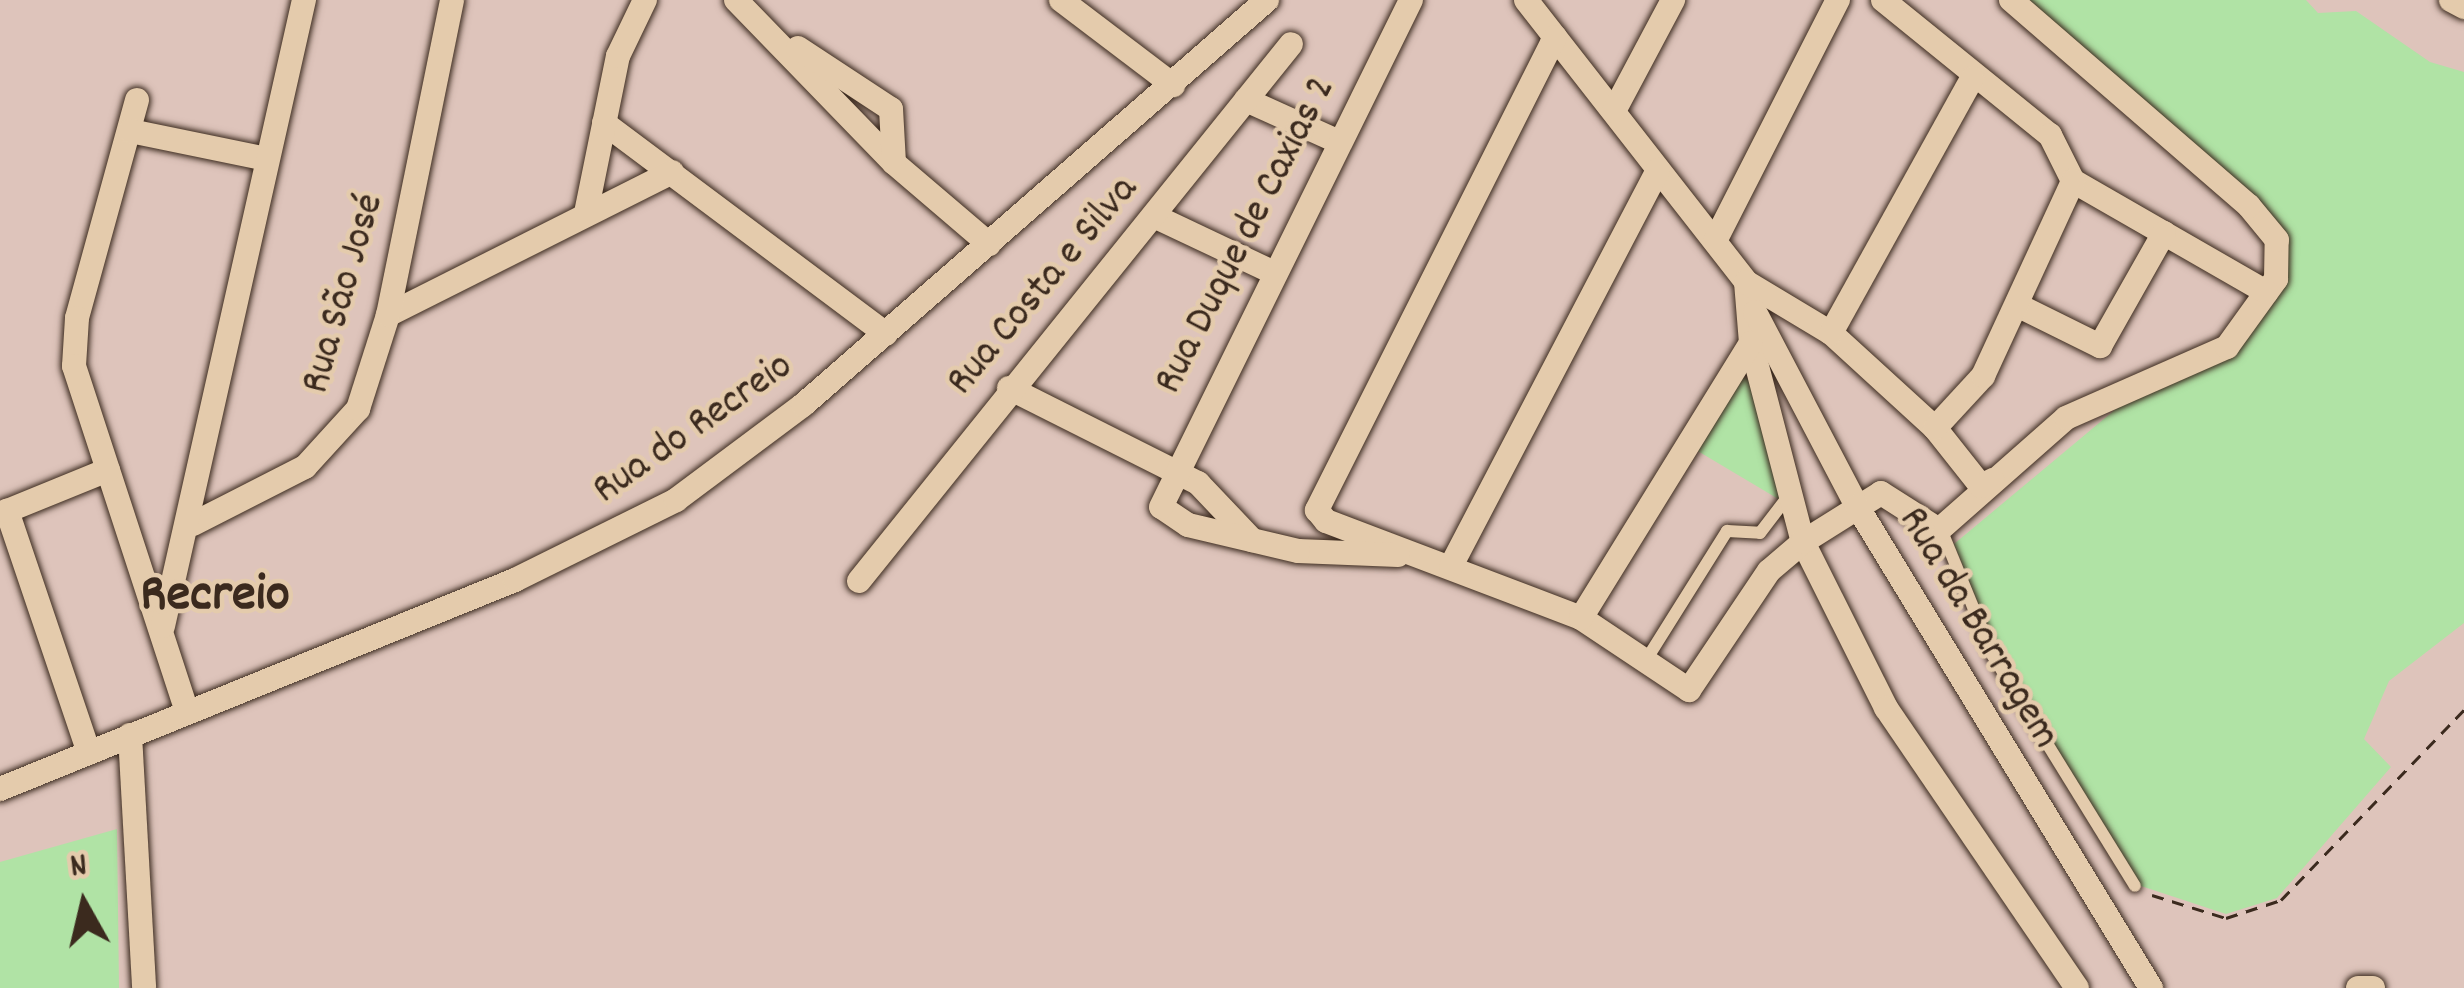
<!DOCTYPE html>
<meta charset="utf-8">
<style>
body{margin:0}
#map{position:relative;width:2464px;height:988px;overflow:hidden;background:#dec4bb;font-family:Dekko,sans-serif}
div>[style]{position:absolute}
.green>*{inset:0;background:#b0e3a5}
.path>*{height:3px;margin-top:-1.5px;transform-origin:0;background:repeating-linear-gradient(90deg,#3b2a1e 0 12px,transparent 0 21px)}
.roads{filter:drop-shadow(0 0 3px #3b2a1e) drop-shadow(0 0 3px #3b2a1e)}
.lane>*{height:12px;margin:-6px;padding:0 6px;transform-origin:6px;border-radius:6px;background:#e4cbac}
.street>*{height:24px;margin:-12px;padding:0 12px;transform-origin:12px;border-radius:12px;background:#e4cbac}
span{translate:-50% -50%;white-space:nowrap;text-align:center;line-height:1.15;-webkit-text-stroke:9px #e4cbac;paint-order:stroke}
.street-label{font-size:42px;color:#3b2a1e}
.district-label{font-size:54px;color:#3b2a1e;font-weight:700}
.north{position:absolute;left:24px;top:844px;width:120px;height:120px;-webkit-text-stroke:9px #e4cbac;paint-order:stroke;rotate:352deg;font-size:33px;font-weight:700;line-height:48px;text-align:center;color:#3b2a1e}
.north::after{content:'';display:block;margin:auto;width:42px;height:54px;background:#3b2a1e;clip-path:polygon(50% 0,100% 100%,50% 72%,0 100%)}
</style>
<div id="map">
<div class="green">
<i style="clip-path:polygon(2019px 0,2306px 0,2318px 13px,2356px 11px,2430px 62px,2464px 72px,2464px 623px,2389px 681px,2364px 739px,2391px 767px,2277px 898px,2226px 914px,2138px 885px,1999px 655px,1954px 544px,2117px 408px,2231px 355px,2283px 239px)"></i>
<i style="clip-path:polygon(1739px 375px,1750px 380px,1785px 503px,1696px 450px)"></i>
<i style="clip-path:polygon(117px 829px,119px 988px,0 988px,0 862px)"></i>
</div>
<div class="path">
<i style="left:2152px;top:895px;width:77px;rotate:17.3deg"></i>
<i style="left:2226px;top:918px;width:58px;rotate:-18.1deg"></i>
<i style="left:2281px;top:900px;width:264px;rotate:-46.1deg"></i>
</div>
<div class="roads">
<div class="lane">
<i style="left:1941px;top:529px;width:137px;rotate:67.7deg"></i>
<i style="left:1993px;top:656px;width:270px;rotate:58.3deg"></i>
<i style="left:1648px;top:657px;width:149px;rotate:-57.9deg"></i>
<i style="left:1727px;top:531px;width:33px;rotate:3deg"></i>
<i style="left:1760px;top:533px;width:43px;rotate:-52.6deg"></i>
</div>
<div class="street">
<i style="left:736px;top:0;width:227px;rotate:45.9deg"></i>
<i style="left:894px;top:163px;width:125px;rotate:40.5deg"></i>
<i style="left:1061px;top:0;width:141px;rotate:37.2deg"></i>
<i style="left:1526px;top:0;width:358px;rotate:52deg"></i>
<i style="left:1746px;top:282px;width:61px;rotate:85.3deg"></i>
<i style="left:1751px;top:343px;width:206px;rotate:75.4deg"></i>
<i style="left:1803px;top:542px;width:186px;rotate:63.4deg"></i>
<i style="left:1886px;top:708px;width:339px;rotate:55.7deg"></i>
<i style="left:1883px;top:0;width:215px;rotate:39deg"></i>
<i style="left:2050px;top:135px;width:51px;rotate:63.4deg"></i>
<i style="left:2451px;top:0;width:15px;rotate:28deg"></i>
<i style="left:1555px;top:37px;width:530px;rotate:116.71deg"></i>
<i style="left:1317px;top:510px;width:14px;rotate:51deg"></i>
<i style="left:1326px;top:521px;width:273px;rotate:20.8deg"></i>
<i style="left:1581px;top:618px;width:130px;rotate:33.7deg"></i>
<i style="left:1689px;top:690px;width:143px;rotate:-56.1deg"></i>
<i style="left:1769px;top:571px;width:45px;rotate:-40.5deg"></i>
<i style="left:1803px;top:542px;width:92px;rotate:-32.1deg"></i>
<i style="left:1881px;top:493px;width:69px;rotate:32.5deg"></i>
<i style="left:1939px;top:530px;width:169px;rotate:-41.4deg"></i>
<i style="left:2066px;top:418px;width:176px;rotate:-23.8deg"></i>
<i style="left:2227px;top:347px;width:84px;rotate:-54.2deg"></i>
<i style="left:2276px;top:279px;width:39px;rotate:-89deg"></i>
<i style="left:2277px;top:240px;width:44px;rotate:-129.5deg"></i>
<i style="left:2249px;top:206px;width:315px;rotate:-139.1deg"></i>
<i style="left:798px;top:48px;width:111px;rotate:33.3deg"></i>
<i style="left:891px;top:109px;width:54px;rotate:86.8deg"></i>
<i style="left:137px;top:100px;width:226px;rotate:105.4deg"></i>
<i style="left:77px;top:318px;width:48px;rotate:93.6deg"></i>
<i style="left:74px;top:366px;width:363px;rotate:71.9deg"></i>
<i style="left:1246px;top:100px;width:102px;rotate:24.3deg"></i>
<i style="left:1614px;top:111px;width:126px;rotate:-62deg"></i>
<i style="left:604px;top:123px;width:352px;rotate:36.8deg"></i>
<i style="left:130px;top:131px;width:140px;rotate:11.6deg"></i>
<i style="left:2073px;top:181px;width:223px;rotate:29.9deg"></i>
<i style="left:586px;top:213px;width:160px;rotate:-78.5deg"></i>
<i style="left:618px;top:56px;width:62px;rotate:-64.3deg"></i>
<i style="left:1156px;top:217px;width:126px;rotate:25.3deg"></i>
<i style="left:1715px;top:241px;width:271px;rotate:-63deg"></i>
<i style="left:1746px;top:282px;width:99px;rotate:31deg"></i>
<i style="left:1831px;top:333px;width:141px;rotate:42.4deg"></i>
<i style="left:1935px;top:428px;width:74px;rotate:51.6deg"></i>
<i style="left:1981px;top:486px;width:13px;rotate:-27deg"></i>
<i style="left:2017px;top:305px;width:93px;rotate:26.3deg"></i>
<i style="left:2100px;top:346px;width:130px;rotate:-60.5deg"></i>
<i style="left:1755px;top:312px;width:219px;rotate:62.3deg"></i>
<i style="left:1857px;top:506px;width:565px;rotate:58.62deg"></i>
<i style="left:388px;top:315px;width:318px;rotate:-26.7deg"></i>
<i style="left:1831px;top:333px;width:291px;rotate:-61deg"></i>
<i style="left:1009px;top:388px;width:212px;rotate:26.7deg"></i>
<i style="left:1198px;top:483px;width:79px;rotate:46.5deg"></i>
<i style="left:1935px;top:428px;width:71px;rotate:-47.3deg"></i>
<i style="left:1983px;top:376px;width:215px;rotate:-65.2deg"></i>
<i style="left:193px;top:524px;width:126px;rotate:-27deg"></i>
<i style="left:305px;top:467px;width:79px;rotate:-47.6deg"></i>
<i style="left:358px;top:409px;width:99px;rotate:-72.3deg"></i>
<i style="left:388px;top:315px;width:321px;rotate:-78.5deg"></i>
<i style="left:1398px;top:555px;width:100px;rotate:-177.7deg"></i>
<i style="left:1298px;top:551px;width:113px;rotate:-166.7deg"></i>
<i style="left:1188px;top:525px;width:32px;rotate:-146deg"></i>
<i style="left:1161px;top:507px;width:565px;rotate:-63.75deg"></i>
<i style="left:1451px;top:566px;width:447px;rotate:-62.4deg"></i>
<i style="left:859px;top:581px;width:689px;rotate:-51.18deg"></i>
<i style="left:1581px;top:618px;width:323px;rotate:-58.3deg"></i>
<i style="left:163px;top:626px;width:642px;rotate:-77.31deg"></i>
<i style="left:130px;top:735px;width:253px;rotate:86.8deg"></i>
<i style="left:89px;top:753px;width:256px;rotate:-108.7deg"></i>
<i style="left:7px;top:511px;width:109px;rotate:-22.1deg"></i>
<i style="left:0;top:789px;width:556px;rotate:-22.09deg"></i>
<i style="left:515px;top:580px;width:180px;rotate:-26.4deg"></i>
<i style="left:676px;top:500px;width:159px;rotate:-36.8deg"></i>
<i style="left:803px;top:405px;width:616px;rotate:-41.12deg"></i>
<i style="left:2358px;top:988px;width:15px"></i>
</div>
</div>
<div class="street-label">
<span style="left:1247px;top:236px;rotate:-63deg">Rua Duque de Caxias 2</span>
<span style="left:1044px;top:287px;rotate:-50deg">Rua Costa e Silva</span>
<span style="left:345px;top:294px;rotate:-74deg">Rua São José</span>
<span style="left:694px;top:430px;rotate:-35deg">Rua do Recreio</span>
<span style="left:1977px;top:629px;rotate:59deg">Rua da Barragem</span>
</div>
<div class="district-label">
<span style="left:215px;top:598px">Recreio</span>
</div>
<div class="north">N</div>
</div>
